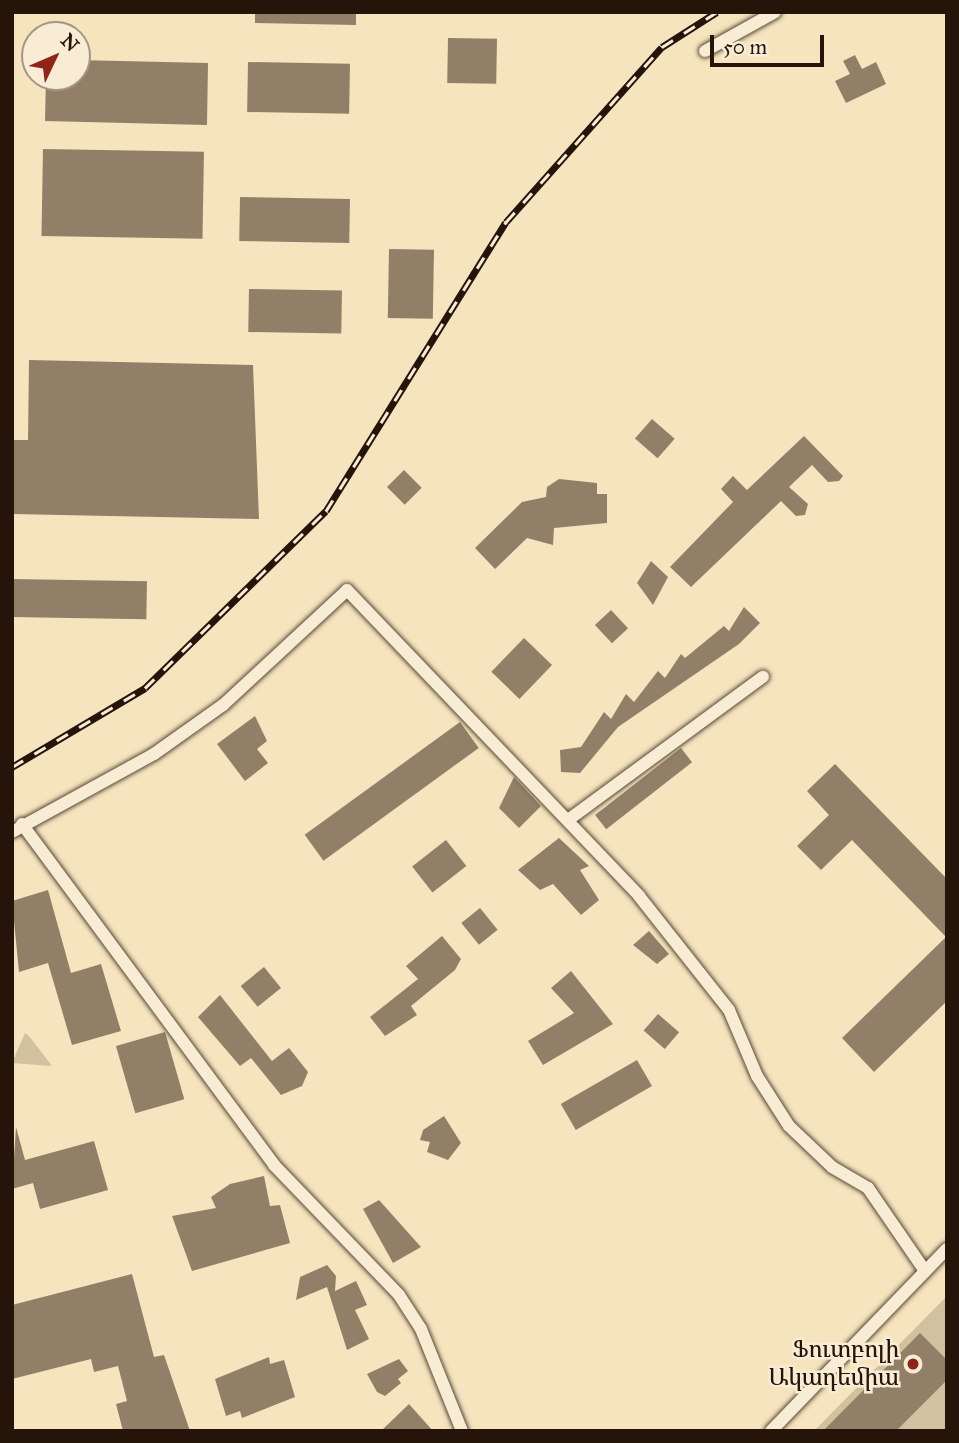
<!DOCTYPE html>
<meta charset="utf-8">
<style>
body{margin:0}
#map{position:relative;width:959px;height:1443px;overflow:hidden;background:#f5e4bd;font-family:"IM FELL Great Primer","Noto Serif Armenian",serif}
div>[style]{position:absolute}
.green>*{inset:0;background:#d2c19f}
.building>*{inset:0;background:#918067;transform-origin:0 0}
.roads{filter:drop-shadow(0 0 2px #594837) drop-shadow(0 0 2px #594837)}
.street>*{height:12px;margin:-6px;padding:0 6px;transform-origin:6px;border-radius:6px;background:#f8edd4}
.rail>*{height:7px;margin-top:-3.5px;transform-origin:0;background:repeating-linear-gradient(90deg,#f8edd4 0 13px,#25140a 0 26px);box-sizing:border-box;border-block:2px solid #25140a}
.dots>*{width:19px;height:19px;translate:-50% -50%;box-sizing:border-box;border:4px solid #f8edd4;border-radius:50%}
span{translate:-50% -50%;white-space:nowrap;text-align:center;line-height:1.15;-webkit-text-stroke:5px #f8edd4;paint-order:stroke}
.poi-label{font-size:24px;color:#25140a}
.right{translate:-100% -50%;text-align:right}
.frame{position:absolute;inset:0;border:14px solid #25140a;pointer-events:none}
.north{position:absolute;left:21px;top:21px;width:70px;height:70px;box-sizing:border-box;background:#f8edd4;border:2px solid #a49683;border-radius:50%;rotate:46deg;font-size:19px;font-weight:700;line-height:28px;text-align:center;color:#25140a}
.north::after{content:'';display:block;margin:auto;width:24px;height:32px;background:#8f2418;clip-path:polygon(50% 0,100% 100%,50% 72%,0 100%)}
.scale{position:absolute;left:710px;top:35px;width:114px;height:32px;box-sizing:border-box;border:4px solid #25140a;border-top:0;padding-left:9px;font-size:21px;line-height:24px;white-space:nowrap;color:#25140a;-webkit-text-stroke:5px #f8edd4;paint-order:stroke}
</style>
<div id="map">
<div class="green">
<i style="clip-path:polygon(25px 1033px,29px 1036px,52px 1066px,12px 1063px)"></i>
<i style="clip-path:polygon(946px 1297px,947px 1431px,814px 1431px)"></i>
</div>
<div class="building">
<i style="clip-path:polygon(255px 12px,356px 12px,356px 25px,255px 23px)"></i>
<i style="left:448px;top:38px;width:49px;height:45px;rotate:1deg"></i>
<i style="clip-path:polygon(855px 55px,862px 69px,876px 62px,886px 84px,846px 103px,835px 81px,850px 74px,843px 61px)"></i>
<i style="clip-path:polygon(77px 60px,208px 63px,207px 125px,45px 121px,46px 77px,77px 77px)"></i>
<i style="left:248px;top:62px;width:102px;height:50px;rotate:1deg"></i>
<i style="left:43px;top:149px;width:161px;height:87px;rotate:1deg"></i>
<i style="left:240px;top:197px;width:110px;height:44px;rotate:1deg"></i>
<i style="left:389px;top:249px;width:45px;height:69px;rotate:1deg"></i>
<i style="left:249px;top:289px;width:93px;height:43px;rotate:1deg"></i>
<i style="clip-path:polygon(29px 360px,253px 365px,259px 519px,12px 514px,12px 440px,28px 440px)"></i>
<i style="left:652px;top:419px;width:30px;height:26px;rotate:41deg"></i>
<i style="clip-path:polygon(804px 436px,843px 476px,839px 481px,828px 482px,812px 465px,789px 487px,808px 504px,805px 515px,796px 516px,781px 501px,691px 587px,670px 567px,733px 502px,721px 489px,733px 476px,747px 490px)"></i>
<i style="left:404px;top:470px;width:25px;height:24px;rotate:45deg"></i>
<i style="clip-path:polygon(559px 479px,597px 483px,597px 494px,607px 494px,607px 523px,554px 528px,553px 545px,527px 538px,495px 569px,475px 548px,522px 502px,546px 497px,547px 487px)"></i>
<i style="clip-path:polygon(651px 561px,668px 577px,653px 605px,637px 583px)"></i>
<i style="left:12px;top:579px;width:135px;height:38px;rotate:1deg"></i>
<i style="clip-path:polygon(744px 607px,760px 623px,739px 644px,618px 727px,580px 773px,561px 772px,560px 750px,581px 747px,604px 712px,611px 719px,626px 694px,634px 702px,658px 671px,665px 678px,681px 654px,685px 658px,724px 626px,729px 631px)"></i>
<i style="left:611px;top:610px;width:25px;height:22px;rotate:47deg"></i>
<i style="left:524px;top:638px;width:39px;height:47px;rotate:44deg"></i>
<i style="clip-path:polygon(255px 716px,267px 741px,257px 749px,268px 763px,245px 781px,217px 744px)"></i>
<i style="left:460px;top:722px;width:32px;height:192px;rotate:54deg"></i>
<i style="left:681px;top:748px;width:18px;height:109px;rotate:52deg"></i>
<i style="clip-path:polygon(835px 764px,947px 879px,947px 1001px,874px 1072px,842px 1038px,946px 937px,852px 840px,821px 870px,797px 846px,829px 815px,807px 791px)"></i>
<i style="clip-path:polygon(514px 777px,541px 806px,519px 828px,499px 808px)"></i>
<i style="clip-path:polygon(559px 838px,589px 866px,580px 870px,599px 900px,581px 915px,553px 884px,540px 890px,518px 870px)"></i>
<i style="left:446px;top:840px;width:33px;height:43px;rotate:52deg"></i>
<i style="clip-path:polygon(48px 890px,71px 973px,101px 964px,121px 1031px,72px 1045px,48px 963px,19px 972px,12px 901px)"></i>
<i style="left:480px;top:908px;width:28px;height:24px;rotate:51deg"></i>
<i style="clip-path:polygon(649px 931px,669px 954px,657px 964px,633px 945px)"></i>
<i style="clip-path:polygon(442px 936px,461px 959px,455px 970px,411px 1006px,417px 1015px,385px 1036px,370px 1017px,418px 979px,406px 966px)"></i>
<i style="left:264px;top:967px;width:27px;height:30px;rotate:51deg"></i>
<i style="clip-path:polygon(571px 971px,613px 1024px,543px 1065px,528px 1041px,574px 1013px,551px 988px)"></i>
<i style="clip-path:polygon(220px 995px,272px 1061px,289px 1048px,308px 1072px,302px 1086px,281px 1095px,251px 1058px,240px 1066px,198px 1017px)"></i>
<i style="left:658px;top:1014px;width:28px;height:22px;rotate:41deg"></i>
<i style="left:165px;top:1032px;width:70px;height:51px;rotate:74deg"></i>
<i style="left:637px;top:1060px;width:30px;height:88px;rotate:60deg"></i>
<i style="clip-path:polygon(444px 1116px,461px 1143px,448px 1160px,427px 1152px,430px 1142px,420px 1140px,423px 1130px)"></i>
<i style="clip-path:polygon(16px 1127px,25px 1160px,94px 1141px,108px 1190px,40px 1209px,33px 1183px,12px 1189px)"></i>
<i style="clip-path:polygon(264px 1176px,270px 1206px,280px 1205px,290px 1243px,192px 1271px,172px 1216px,216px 1208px,211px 1197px,230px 1184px)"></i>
<i style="clip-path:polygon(379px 1200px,421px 1247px,393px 1263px,363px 1209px)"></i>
<i style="clip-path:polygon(327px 1265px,336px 1276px,335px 1291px,356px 1281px,367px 1305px,355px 1310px,369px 1339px,347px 1350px,327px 1287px,296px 1300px,300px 1277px)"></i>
<i style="clip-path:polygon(132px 1274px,154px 1357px,164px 1355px,190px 1431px,123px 1431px,116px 1404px,127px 1401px,118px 1366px,94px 1372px,91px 1359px,12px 1379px,12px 1305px)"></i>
<i style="clip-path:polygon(920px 1333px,947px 1360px,947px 1380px,896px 1431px,823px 1431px)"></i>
<i style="clip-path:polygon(269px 1357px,270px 1364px,284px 1360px,295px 1397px,242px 1418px,240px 1411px,226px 1416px,215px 1379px)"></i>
<i style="clip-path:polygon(399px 1359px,408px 1371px,398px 1379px,401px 1383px,385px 1396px,377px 1392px,367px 1374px)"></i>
<i style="clip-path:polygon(409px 1404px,433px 1431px,381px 1431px)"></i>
</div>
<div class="roads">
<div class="street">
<i style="left:705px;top:51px;width:80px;rotate:-29.1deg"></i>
<i style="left:568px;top:820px;width:242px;rotate:-36.3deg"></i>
<i style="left:22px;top:824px;width:424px;rotate:53.5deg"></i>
<i style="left:274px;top:1165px;width:180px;rotate:46.1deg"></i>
<i style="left:399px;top:1295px;width:40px;rotate:57.1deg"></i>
<i style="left:421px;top:1329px;width:110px;rotate:68.1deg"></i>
<i style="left:12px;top:832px;width:162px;rotate:-28.8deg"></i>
<i style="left:154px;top:754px;width:85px;rotate:-35.4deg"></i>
<i style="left:223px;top:705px;width:169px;rotate:-42.8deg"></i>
<i style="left:347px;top:590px;width:423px;rotate:46.3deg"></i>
<i style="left:639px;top:896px;width:145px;rotate:51.7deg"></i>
<i style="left:729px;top:1010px;width:72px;rotate:67deg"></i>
<i style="left:757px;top:1076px;width:59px;rotate:57.4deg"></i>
<i style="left:789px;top:1126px;width:59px;rotate:43.6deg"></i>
<i style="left:832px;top:1167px;width:42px;rotate:30.3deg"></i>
<i style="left:868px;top:1188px;width:101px;rotate:55.5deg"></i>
<i style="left:771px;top:1431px;width:253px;rotate:-46deg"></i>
</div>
</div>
<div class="rail">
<i style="left:12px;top:767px;width:155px;rotate:-30.7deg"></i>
<i style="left:145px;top:688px;width:253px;rotate:-44.4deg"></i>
<i style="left:326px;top:511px;width:340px;rotate:-58.1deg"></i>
<i style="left:506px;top:222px;width:234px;rotate:-48.3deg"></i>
<i style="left:662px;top:47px;width:65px;rotate:-32.5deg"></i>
</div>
<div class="dots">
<i style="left:913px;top:1364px;background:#8f2418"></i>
</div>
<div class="poi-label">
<span class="right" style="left:899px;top:1364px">Ֆուտբոլի<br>Ակադեմիա</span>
</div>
<div class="frame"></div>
<div class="north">N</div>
<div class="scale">50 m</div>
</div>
